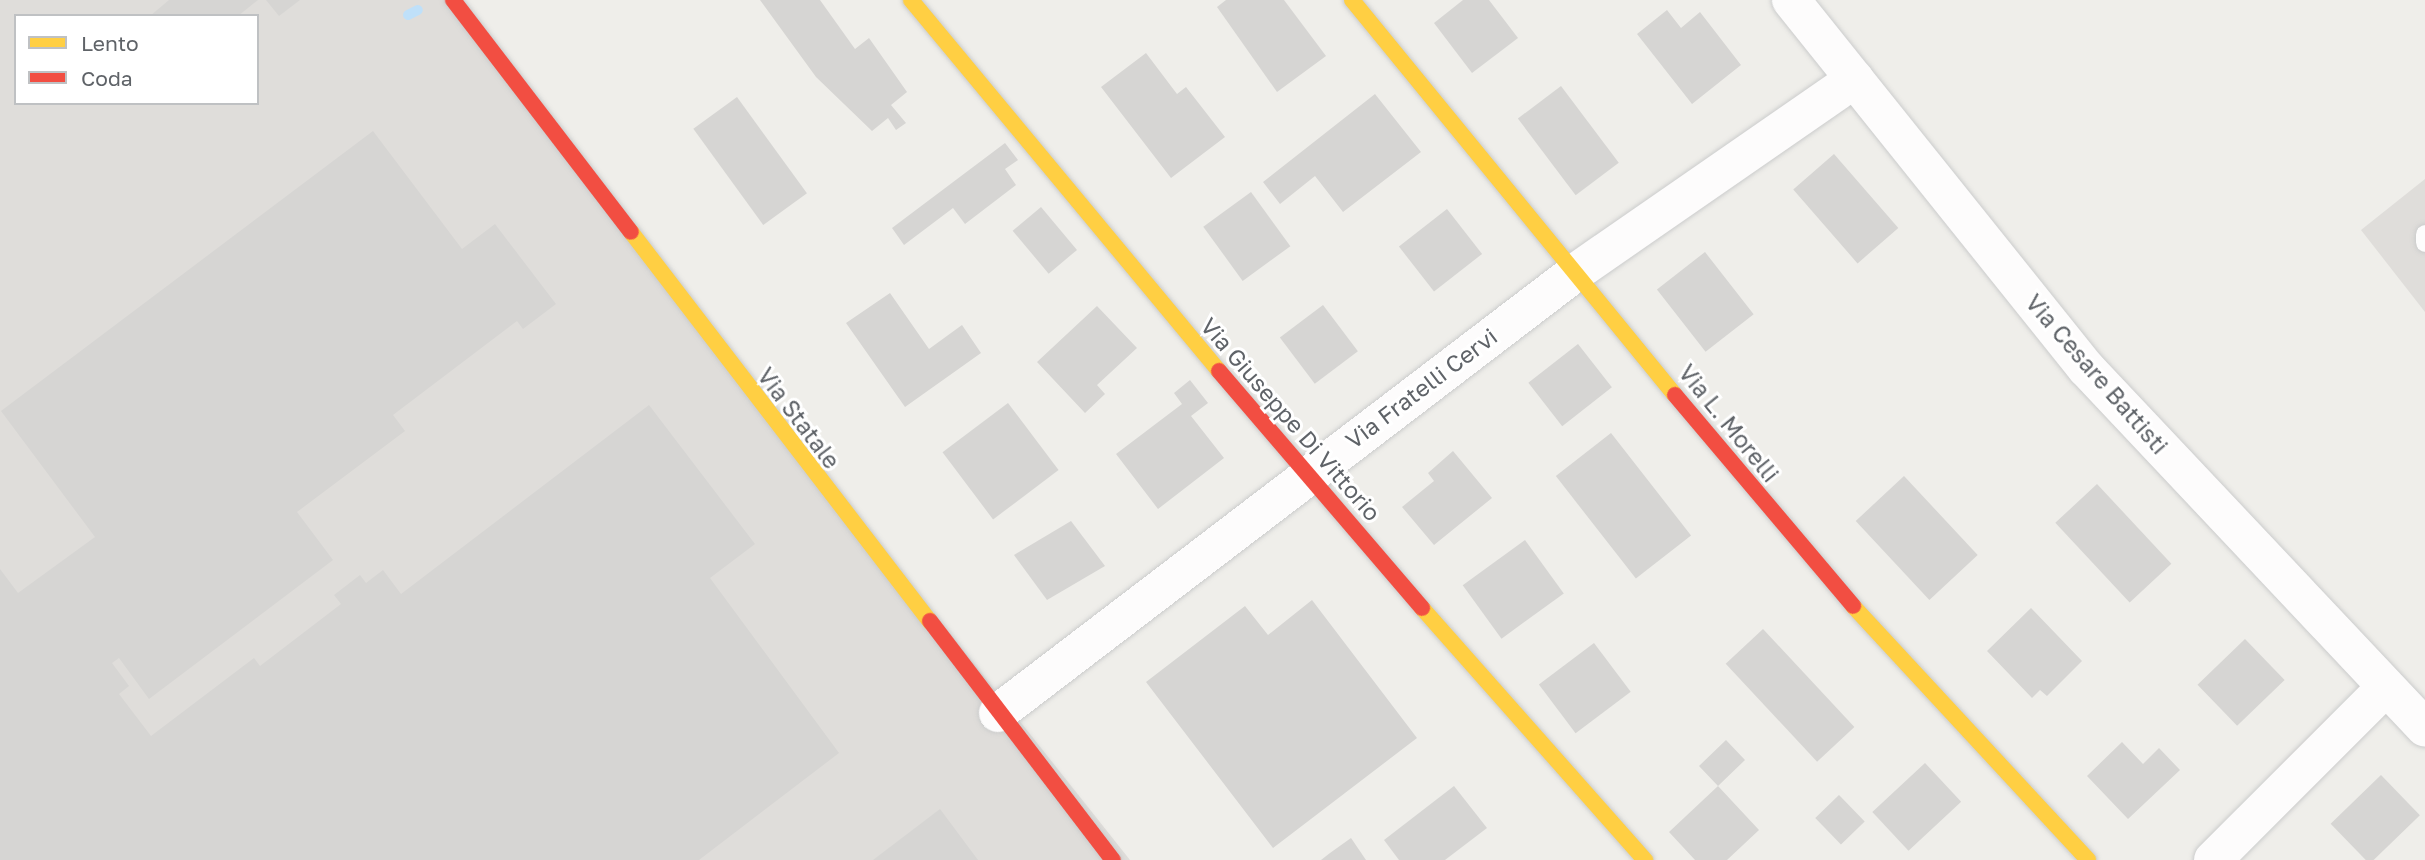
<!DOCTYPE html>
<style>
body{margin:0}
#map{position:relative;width:2425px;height:860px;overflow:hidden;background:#efeeea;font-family:"Golos Text",sans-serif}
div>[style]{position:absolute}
.industrial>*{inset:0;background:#dfddda}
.stream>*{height:10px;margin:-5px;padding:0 5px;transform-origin:5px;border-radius:5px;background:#bfe0f9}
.building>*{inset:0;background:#d6d5d3;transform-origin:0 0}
.roads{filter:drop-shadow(0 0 2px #cbcccc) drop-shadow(0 0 2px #cbcccc)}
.lane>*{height:19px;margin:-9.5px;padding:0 9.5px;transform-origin:9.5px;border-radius:9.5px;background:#fdfcfc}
.street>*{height:38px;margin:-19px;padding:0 19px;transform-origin:19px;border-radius:19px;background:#fdfcfc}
.slow>*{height:16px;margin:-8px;padding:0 8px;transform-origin:8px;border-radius:8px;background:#ffcf43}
.jam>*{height:16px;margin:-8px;padding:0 8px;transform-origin:8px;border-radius:8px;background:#f24e42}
span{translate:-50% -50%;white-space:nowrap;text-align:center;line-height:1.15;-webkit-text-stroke:6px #fff;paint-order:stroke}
.street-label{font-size:23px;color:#5f6368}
.legend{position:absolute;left:14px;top:14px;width:245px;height:91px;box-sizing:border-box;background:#fff;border:2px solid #bfc1c3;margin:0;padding:9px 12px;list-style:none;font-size:21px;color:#5f6368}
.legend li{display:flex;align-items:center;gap:14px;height:35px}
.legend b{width:35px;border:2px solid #bfc1c3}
</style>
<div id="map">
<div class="industrial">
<i style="clip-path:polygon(evenodd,0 0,447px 0,1130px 860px,0 860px,0 0,16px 16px,257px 16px,257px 103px,16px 103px,16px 16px)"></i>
<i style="clip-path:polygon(2425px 179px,2425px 312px,2361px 230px)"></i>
</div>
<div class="stream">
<i style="left:408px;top:15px;width:11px;rotate:-27deg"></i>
</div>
<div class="building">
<i style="clip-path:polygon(169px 0,258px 0,238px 16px,150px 16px)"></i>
<i style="clip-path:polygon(266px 0,300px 0,279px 16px)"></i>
<i style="clip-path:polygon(760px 0,820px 0,855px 49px,869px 38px,907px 92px,891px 105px,906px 123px,896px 130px,888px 118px,872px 131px,816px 77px)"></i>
<i style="clip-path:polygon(1226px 0,1284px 0,1326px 56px,1277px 92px,1217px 7px)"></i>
<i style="clip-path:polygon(1463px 0,1489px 0,1518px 38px,1472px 73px,1434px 23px)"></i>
<i style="clip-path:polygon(1667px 10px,1681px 28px,1700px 12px,1741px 65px,1692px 104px,1637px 34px)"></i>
<i style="clip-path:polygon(1146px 53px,1177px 94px,1186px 87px,1225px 137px,1171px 178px,1101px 87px)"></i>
<i style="left:1561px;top:86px;width:96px;height:54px;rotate:53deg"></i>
<i style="clip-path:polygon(1375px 94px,1421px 152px,1343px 212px,1315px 176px,1280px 204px,1263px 182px)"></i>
<i style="left:737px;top:97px;width:119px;height:54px;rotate:54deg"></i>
<i style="clip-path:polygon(373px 131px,462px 249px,495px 224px,556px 304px,523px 329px,517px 321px,393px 415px,405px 431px,297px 512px,333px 560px,149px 699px,119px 658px,112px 663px,129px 686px,119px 694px,151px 736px,254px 658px,260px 666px,341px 604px,334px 595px,360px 575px,366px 583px,383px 570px,401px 594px,649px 405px,755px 544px,710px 578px,839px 753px,699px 860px,0 860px,0 569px,18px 593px,95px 537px,1px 411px)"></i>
<i style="clip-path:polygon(1005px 143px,1018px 160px,1005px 169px,1016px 185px,965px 224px,953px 208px,904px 245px,892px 228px)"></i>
<i style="left:1834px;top:154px;width:98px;height:54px;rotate:49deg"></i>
<i style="left:1251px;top:192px;width:67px;height:59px;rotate:54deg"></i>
<i style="left:1041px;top:207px;width:56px;height:37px;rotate:50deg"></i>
<i style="left:1447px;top:209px;width:57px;height:61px;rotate:52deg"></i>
<i style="left:1705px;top:252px;width:79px;height:61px;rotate:52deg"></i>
<i style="clip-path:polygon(890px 293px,929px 349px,962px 325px,981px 353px,905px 407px,846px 323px)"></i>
<i style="left:1323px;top:305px;width:58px;height:54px;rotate:53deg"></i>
<i style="clip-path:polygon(1097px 306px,1137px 348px,1097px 385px,1105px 394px,1085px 413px,1037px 362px)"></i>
<i style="left:1578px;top:344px;width:55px;height:63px;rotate:52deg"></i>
<i style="clip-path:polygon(1190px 380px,1208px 403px,1191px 416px,1224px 458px,1158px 509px,1116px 454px,1182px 404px,1174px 393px)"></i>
<i style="left:1008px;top:403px;width:84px;height:82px;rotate:53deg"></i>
<i style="left:1611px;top:433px;width:130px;height:70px;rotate:52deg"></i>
<i style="clip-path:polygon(1453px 451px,1492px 498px,1434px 545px,1402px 507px,1434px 481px,1428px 473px)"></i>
<i style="left:1904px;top:476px;width:108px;height:66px;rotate:47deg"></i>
<i style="left:2097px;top:484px;width:109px;height:57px;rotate:47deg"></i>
<i style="clip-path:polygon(1071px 521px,1105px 566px,1047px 600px,1014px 555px)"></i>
<i style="left:1525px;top:540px;width:66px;height:77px;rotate:54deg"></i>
<i style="clip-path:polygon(1312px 600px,1417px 738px,1273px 848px,1146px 682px,1245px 606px,1268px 635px)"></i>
<i style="clip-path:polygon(2031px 608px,2082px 661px,2047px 696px,2040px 690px,2032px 698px,1987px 651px)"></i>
<i style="left:1763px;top:629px;width:134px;height:51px;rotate:47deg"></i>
<i style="left:2245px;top:639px;width:57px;height:66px;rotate:46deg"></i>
<i style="left:1594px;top:643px;width:61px;height:69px;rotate:53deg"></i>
<i style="clip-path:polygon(1726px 740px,1745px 760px,1718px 786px,1759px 830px,1727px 860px,1695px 860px,1669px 832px,1718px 786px,1699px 766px)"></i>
<i style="clip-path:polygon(2122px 742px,2143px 764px,2159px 748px,2180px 770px,2128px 819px,2087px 776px)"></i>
<i style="left:1925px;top:763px;width:53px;height:72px;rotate:47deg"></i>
<i style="left:2381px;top:775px;width:56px;height:70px;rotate:46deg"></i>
<i style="clip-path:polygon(1454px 786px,1487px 828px,1445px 860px,1399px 860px,1384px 840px)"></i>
<i style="left:1839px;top:795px;width:37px;height:33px;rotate:46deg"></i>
<i style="clip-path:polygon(940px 809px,978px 860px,873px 860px)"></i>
<i style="clip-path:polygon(1351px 838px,1366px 860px,1321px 860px,1330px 853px)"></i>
</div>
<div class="roads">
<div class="lane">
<i style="left:2425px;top:234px;width:8px;rotate:90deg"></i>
</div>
<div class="street">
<i style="left:1791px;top:0;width:472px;rotate:51.3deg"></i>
<i style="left:2086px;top:368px;width:494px;rotate:46.7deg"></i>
<i style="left:998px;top:713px;width:727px;rotate:-37.34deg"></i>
<i style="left:1576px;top:272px;width:339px;rotate:-34.7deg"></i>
<i style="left:2213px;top:860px;width:243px;rotate:-45deg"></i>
</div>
<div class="slow">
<i style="left:911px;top:0;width:482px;rotate:50.3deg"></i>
<i style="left:1352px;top:0;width:510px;rotate:50.73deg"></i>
<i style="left:631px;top:232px;width:491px;rotate:52.5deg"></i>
<i style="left:1853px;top:606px;width:346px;rotate:47.2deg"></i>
<i style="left:1422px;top:608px;width:337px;rotate:48.5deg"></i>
</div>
<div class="jam">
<i style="left:453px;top:0;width:292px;rotate:52.5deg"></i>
<i style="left:1219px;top:371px;width:312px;rotate:49.4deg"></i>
<i style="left:1675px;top:395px;width:276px;rotate:49.8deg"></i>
<i style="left:930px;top:621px;width:301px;rotate:52.6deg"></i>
</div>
</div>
<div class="street-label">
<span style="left:2097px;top:374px;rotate:49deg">Via Cesare Battisti</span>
<span style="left:1421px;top:388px;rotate:-37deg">Via Fratelli Cervi</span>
<span style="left:799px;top:418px;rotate:53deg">Via Statale</span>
<span style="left:1291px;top:419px;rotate:49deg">Via Giuseppe Di Vittorio</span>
<span style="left:1729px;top:423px;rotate:51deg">Via L. Morelli</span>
</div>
<ul class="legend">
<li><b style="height:9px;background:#ffcf43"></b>Lento</li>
<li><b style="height:9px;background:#f24e42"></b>Coda</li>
</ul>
</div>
